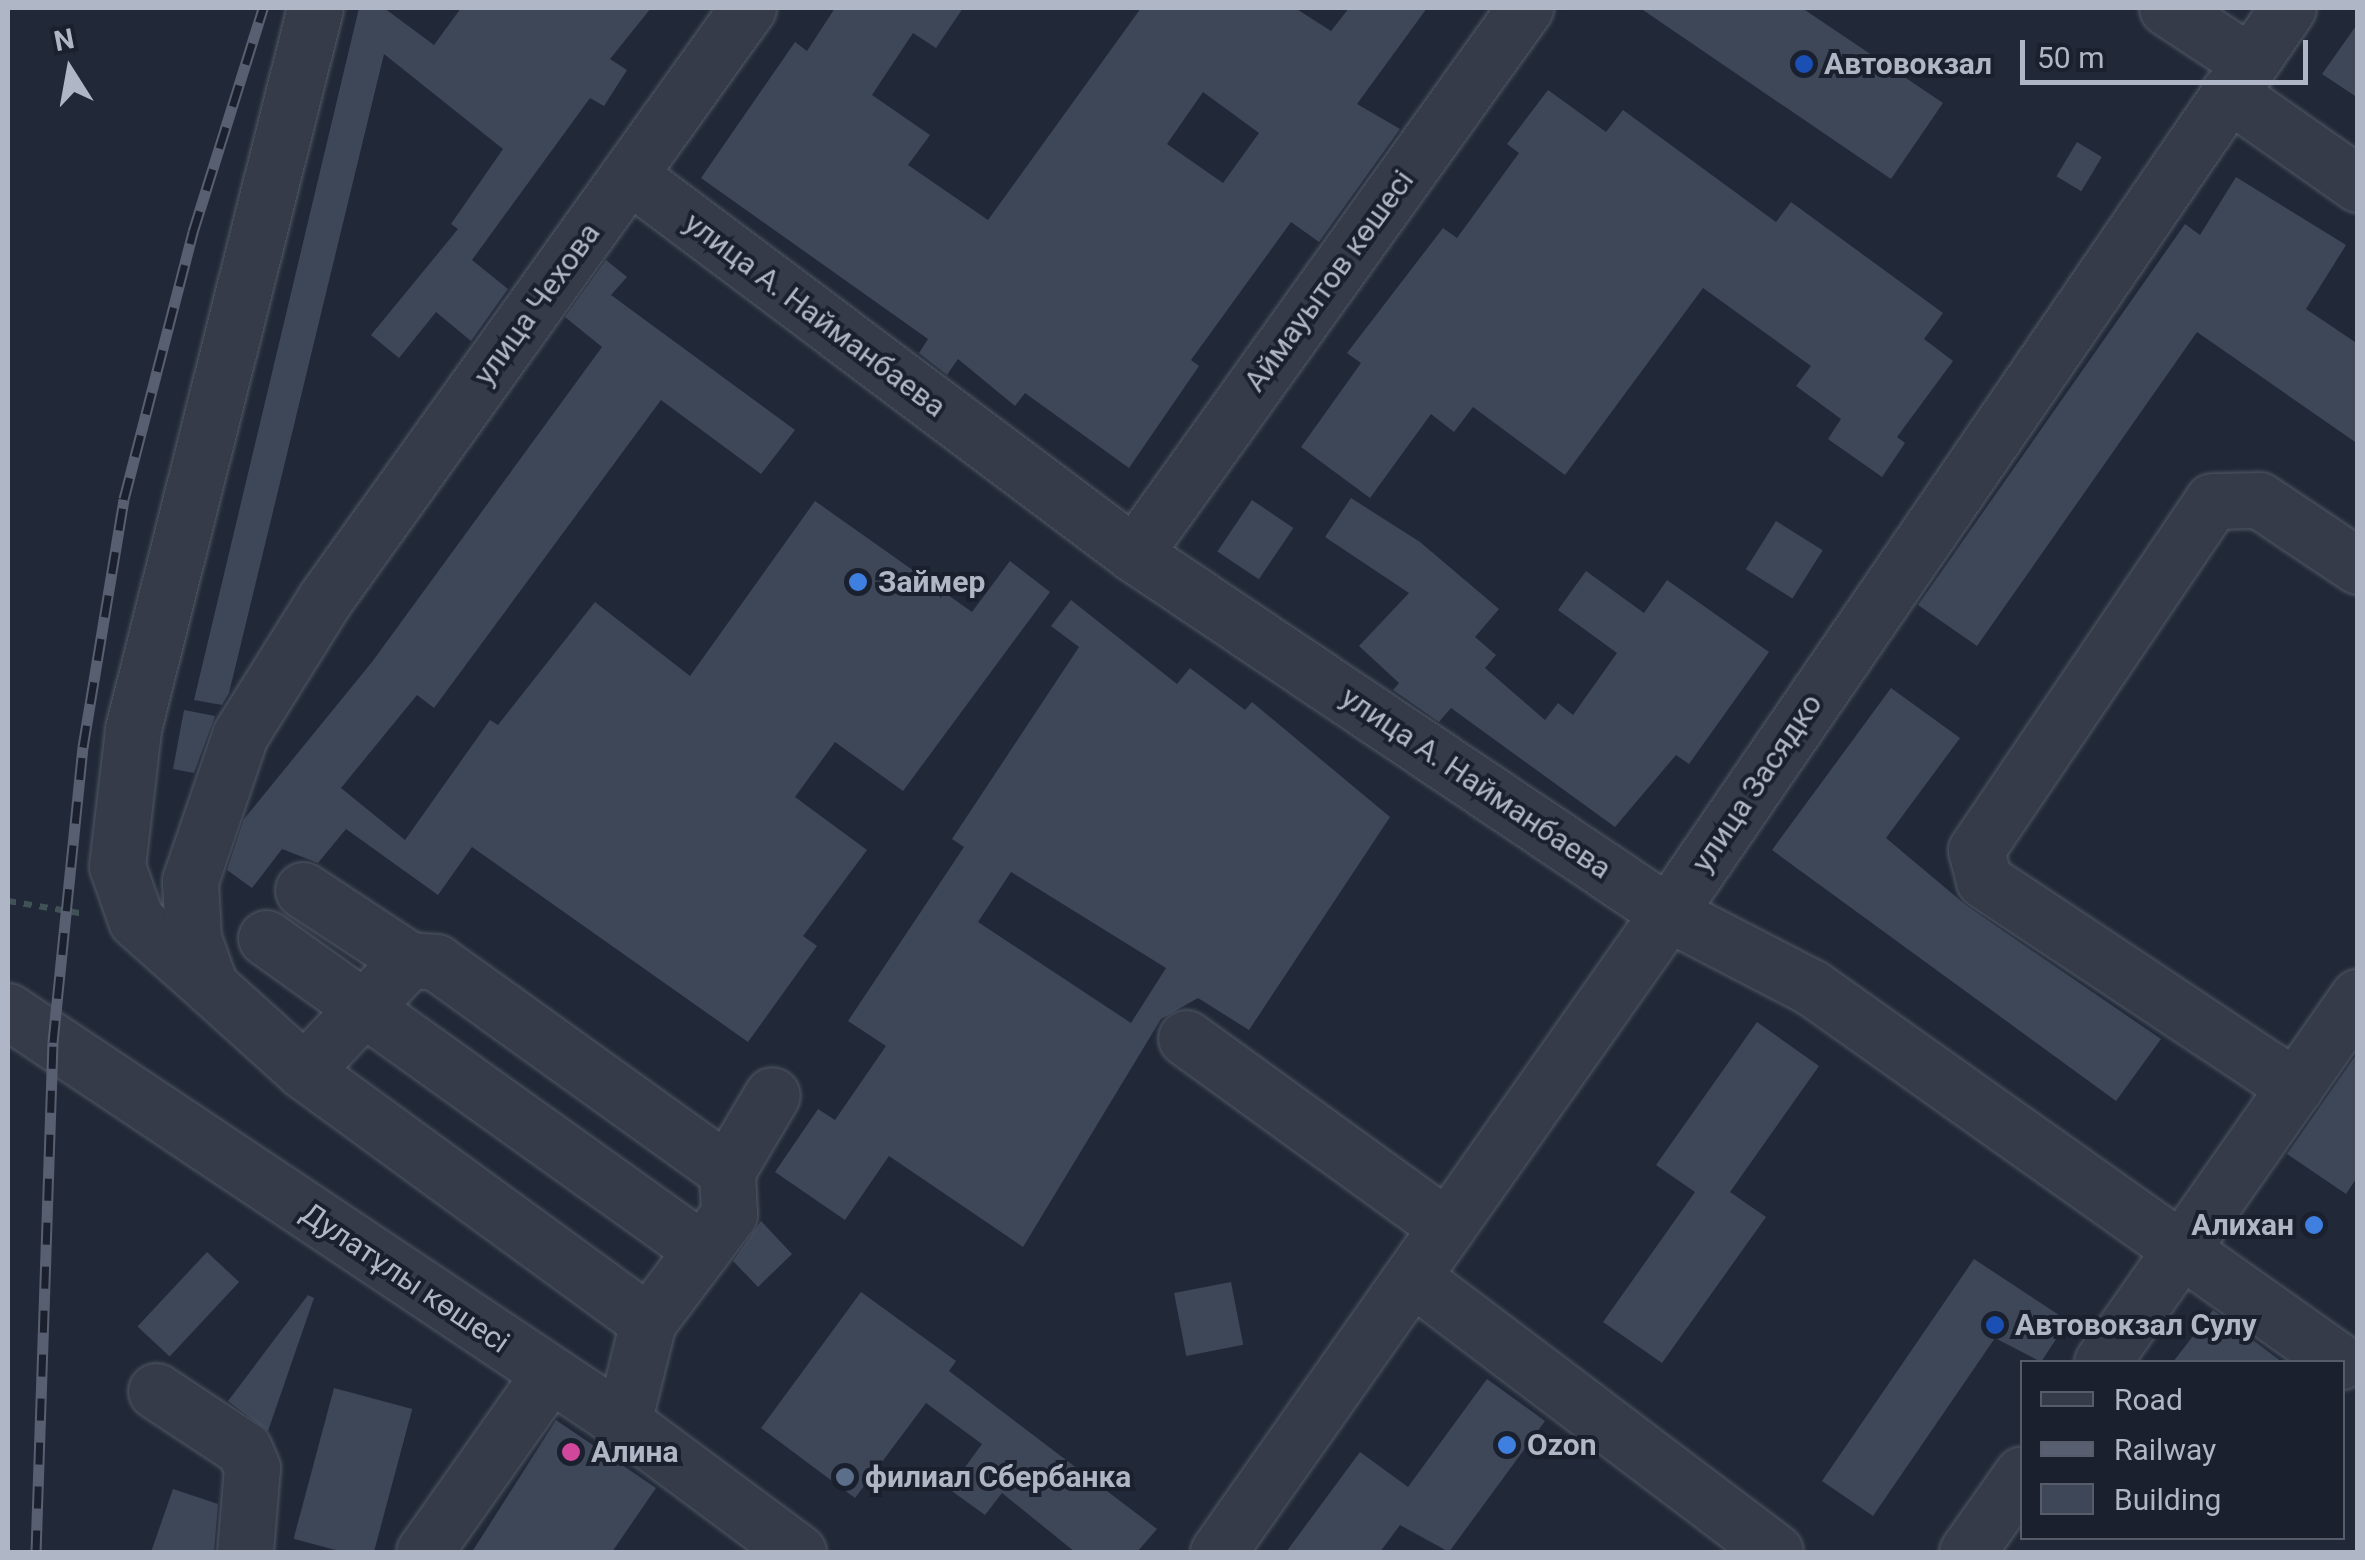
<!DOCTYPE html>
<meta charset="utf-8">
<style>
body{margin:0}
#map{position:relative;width:2365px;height:1560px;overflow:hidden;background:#212938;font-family:Roboto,sans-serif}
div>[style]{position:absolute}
.building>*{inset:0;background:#3d4758;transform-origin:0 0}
.path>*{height:6px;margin-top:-3px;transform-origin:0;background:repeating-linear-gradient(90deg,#415257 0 8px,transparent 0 16px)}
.roads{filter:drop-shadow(0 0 2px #525966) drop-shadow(0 0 2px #525966)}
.minor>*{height:55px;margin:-27.5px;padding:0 27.5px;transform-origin:27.5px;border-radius:27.5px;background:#353b49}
.rail>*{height:11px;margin-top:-5.5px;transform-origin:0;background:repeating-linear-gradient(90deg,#1a202d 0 22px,#575f70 0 44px);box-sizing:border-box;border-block:2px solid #575f70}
.dots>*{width:28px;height:28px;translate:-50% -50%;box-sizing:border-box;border:5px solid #1a202d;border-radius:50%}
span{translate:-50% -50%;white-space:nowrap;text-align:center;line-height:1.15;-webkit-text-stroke:8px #1a202d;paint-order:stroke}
.poi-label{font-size:30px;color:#afb6c5;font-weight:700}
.left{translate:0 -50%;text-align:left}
.right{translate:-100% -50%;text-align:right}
.street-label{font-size:30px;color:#afb6c5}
.frame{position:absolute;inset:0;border:10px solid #afb6c5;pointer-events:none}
.legend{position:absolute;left:2020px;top:1360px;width:325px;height:180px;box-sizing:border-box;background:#1a202d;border:2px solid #565c6a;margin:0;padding:12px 18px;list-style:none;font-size:30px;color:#afb6c5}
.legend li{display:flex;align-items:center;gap:20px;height:50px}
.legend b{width:50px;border:2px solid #565c6a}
.north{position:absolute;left:20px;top:20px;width:100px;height:100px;-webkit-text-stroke:8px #1a202d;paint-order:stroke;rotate:349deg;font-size:28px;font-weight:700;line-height:40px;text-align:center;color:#afb6c5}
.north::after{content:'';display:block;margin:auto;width:35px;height:45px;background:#afb6c5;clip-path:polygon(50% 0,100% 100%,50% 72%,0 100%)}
.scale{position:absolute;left:2020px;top:40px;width:288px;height:45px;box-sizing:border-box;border:5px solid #afb6c5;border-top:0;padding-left:12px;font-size:30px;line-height:35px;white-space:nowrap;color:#afb6c5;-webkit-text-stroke:8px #1a202d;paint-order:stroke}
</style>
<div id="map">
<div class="building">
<i style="clip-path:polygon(359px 8px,384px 8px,434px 45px,461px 8px,651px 8px,610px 59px,627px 70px,604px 106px,590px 98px,472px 260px,508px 289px,471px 341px,436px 312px,399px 358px,371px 335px,458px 229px,451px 224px,503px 149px,384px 54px,229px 693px,222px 705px,194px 700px)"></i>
<i style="clip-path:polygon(evenodd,835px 8px,963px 8px,936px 48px,913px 33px,872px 95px,930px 135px,908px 165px,988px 220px,1141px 8px,1295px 8px,1331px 31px,1349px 8px,1427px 8px,1357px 104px,1400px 129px,1319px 242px,1291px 222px,1191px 360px,1199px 366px,1129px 468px,1025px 393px,1015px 406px,958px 359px,947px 375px,919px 353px,928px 339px,701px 178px,795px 42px,807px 51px,835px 8px,1203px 92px,1259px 133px,1223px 183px,1167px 144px,1203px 92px)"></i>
<i style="clip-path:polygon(1640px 8px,1802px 8px,1943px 103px,1891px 179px)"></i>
<i style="clip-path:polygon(2358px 23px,2358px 98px,2322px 74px)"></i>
<i style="clip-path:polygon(1548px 90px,1606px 132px,1623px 110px,1776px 222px,1791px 202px,1943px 313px,1924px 339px,1953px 361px,1897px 437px,1905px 443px,1882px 477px,1828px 439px,1841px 419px,1796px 386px,1811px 366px,1703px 288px,1565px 475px,1473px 407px,1454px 432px,1431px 414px,1370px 498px,1301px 447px,1361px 363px,1347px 353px,1443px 228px,1457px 238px,1519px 153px,1507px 144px)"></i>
<i style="left:2077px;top:142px;width:29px;height:40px;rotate:31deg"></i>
<i style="clip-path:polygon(2236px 177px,2346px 245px,2306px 309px,2358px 344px,2358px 444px,2197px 332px,1977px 646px,1918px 605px,2185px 224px,2200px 235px)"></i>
<i style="clip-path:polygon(606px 260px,627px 277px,611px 295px,795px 430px,761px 474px,661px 400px,434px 708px,417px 695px,341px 788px,405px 840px,490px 720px,498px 725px,595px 602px,690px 676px,815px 501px,972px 612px,1010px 561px,1050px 592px,903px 791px,835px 742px,795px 797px,867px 850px,803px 936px,817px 946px,748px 1042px,472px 847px,438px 895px,346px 829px,318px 863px,282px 849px,252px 888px,227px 870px,244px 819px,372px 662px,602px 347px,565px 317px)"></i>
<i style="clip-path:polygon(1351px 498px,1420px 542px,1499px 609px,1475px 637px,1496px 655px,1485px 668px,1545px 720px,1558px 703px,1573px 715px,1617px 653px,1558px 610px,1586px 571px,1644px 613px,1667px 580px,1769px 652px,1689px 764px,1676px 755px,1615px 827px,1451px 708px,1439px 722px,1393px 690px,1399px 683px,1359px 646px,1409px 593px,1325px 537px)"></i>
<i style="left:1252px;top:500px;width:50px;height:62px;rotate:34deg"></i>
<i style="left:1776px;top:521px;width:55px;height:57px;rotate:32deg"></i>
<i style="clip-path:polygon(evenodd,1071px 600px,1177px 684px,1190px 668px,1245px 710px,1252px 702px,1390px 817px,1249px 1030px,1198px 998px,1161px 1019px,1023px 1247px,889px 1156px,845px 1220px,775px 1172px,818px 1109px,835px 1120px,886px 1046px,848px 1021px,964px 847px,952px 839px,1079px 647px,1051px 626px,1071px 600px,1011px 872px,1166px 968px,1131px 1023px,978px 922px,1011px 872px)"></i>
<i style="clip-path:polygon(1891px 688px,1960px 738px,1886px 838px,1967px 906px,2161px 1039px,2116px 1101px,1772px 850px)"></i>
<i style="clip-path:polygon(184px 710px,215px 716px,194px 773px,173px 769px)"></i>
<i style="clip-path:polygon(1757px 1022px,1819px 1066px,1730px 1192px,1766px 1217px,1662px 1363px,1603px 1322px,1695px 1192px,1656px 1165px)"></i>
<i style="clip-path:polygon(2358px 1052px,2358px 1176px,2346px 1194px,2287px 1154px)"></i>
<i style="clip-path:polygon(761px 1221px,792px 1254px,758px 1287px,733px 1261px)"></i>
<i style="left:207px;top:1252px;width:44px;height:102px;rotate:43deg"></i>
<i style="clip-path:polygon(1974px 1259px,2068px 1321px,2041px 1362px,1995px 1338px,1873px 1516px,1822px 1481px)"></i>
<i style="left:1231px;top:1282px;width:64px;height:58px;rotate:79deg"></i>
<i style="clip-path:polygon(861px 1292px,956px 1361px,949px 1371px,1157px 1529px,1137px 1552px,1075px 1552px,1002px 1493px,985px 1515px,949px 1489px,982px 1444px,926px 1403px,855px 1498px,761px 1428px)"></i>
<i style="clip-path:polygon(308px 1295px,314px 1298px,268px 1431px,228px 1401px)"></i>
<i style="clip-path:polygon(2213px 1310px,2282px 1362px,2173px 1362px)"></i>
<i style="clip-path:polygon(1487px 1379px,1545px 1421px,1449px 1552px,1400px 1525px,1380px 1552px,1286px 1552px,1360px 1452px,1408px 1487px)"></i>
<i style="left:334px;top:1388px;width:81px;height:156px;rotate:15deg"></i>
<i style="clip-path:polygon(556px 1420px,656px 1488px,612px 1552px,472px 1552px)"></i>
<i style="clip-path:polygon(173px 1489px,218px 1504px,214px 1552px,151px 1552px)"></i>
</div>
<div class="path">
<i style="left:8px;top:901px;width:78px;rotate:9.6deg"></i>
</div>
<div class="roads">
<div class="minor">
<i style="left:2167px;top:8px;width:98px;rotate:33.4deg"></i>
<i style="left:2228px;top:93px;width:159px;rotate:35deg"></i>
<i style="left:629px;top:175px;width:631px;rotate:36.89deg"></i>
<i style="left:1134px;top:554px;width:643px;rotate:33.91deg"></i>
<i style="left:1668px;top:913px;width:161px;rotate:27.4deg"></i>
<i style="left:1811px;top:987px;width:648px;rotate:35.33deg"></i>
<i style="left:1134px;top:554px;width:672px;rotate:-54.39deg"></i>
<i style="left:303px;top:890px;width:127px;rotate:33.4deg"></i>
<i style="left:266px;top:938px;width:536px;rotate:35.59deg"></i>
<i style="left:210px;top:986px;width:99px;rotate:-138.3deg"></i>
<i style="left:136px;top:920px;width:57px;rotate:-109.4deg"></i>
<i style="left:117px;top:866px;width:138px;rotate:-83.3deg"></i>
<i style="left:133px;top:729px;width:744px;rotate:-75.83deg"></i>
<i style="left:8px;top:1011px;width:740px;rotate:33.75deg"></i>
<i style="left:623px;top:1422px;width:218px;rotate:36.6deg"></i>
<i style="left:1186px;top:1038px;width:322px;rotate:35.9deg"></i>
<i style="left:304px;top:1071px;width:153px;rotate:-46.6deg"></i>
<i style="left:409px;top:960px;width:27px;rotate:4deg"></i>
<i style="left:436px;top:962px;width:358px;rotate:35.7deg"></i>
<i style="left:2295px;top:1087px;width:374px;rotate:-146.4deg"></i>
<i style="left:1984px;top:880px;width:31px;rotate:-105deg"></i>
<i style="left:1976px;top:850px;width:421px;rotate:-55.9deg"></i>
<i style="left:2212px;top:501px;width:47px;rotate:-1.2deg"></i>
<i style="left:2259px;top:500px;width:119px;rotate:33.7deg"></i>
<i style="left:1412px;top:1277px;width:455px;rotate:37.1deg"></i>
<i style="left:648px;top:1322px;width:426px;rotate:-143.9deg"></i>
<i style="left:304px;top:1071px;width:127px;rotate:-137.9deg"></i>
<i style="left:210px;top:986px;width:51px;rotate:-109.5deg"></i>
<i style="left:193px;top:938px;width:57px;rotate:-93deg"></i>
<i style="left:190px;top:881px;width:154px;rotate:-71.1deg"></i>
<i style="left:240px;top:735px;width:160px;rotate:-58deg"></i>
<i style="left:325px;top:599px;width:727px;rotate:-54.41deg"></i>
<i style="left:2102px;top:1362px;width:446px;rotate:-55deg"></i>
<i style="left:156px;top:1391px;width:105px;rotate:33.4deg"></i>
<i style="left:244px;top:1449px;width:21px;rotate:67deg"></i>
<i style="left:252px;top:1468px;width:84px;rotate:94.8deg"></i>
<i style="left:623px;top:1422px;width:103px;rotate:-76deg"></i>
<i style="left:648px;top:1322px;width:135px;rotate:-53.1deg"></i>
<i style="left:729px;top:1214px;width:43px;rotate:-92.7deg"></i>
<i style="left:727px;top:1171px;width:88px;rotate:-59.4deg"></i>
<i style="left:424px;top:1552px;width:217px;rotate:-54.8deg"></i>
<i style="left:1218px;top:1552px;width:782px;rotate:-54.85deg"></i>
<i style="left:1668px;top:913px;width:1097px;rotate:-55.59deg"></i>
<i style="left:1967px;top:1552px;width:95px;rotate:-54.8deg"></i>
</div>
</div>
<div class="rail">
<i style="left:36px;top:1552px;width:510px;rotate:-88.09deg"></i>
<i style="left:53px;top:1042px;width:297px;rotate:-84.2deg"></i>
<i style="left:83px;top:747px;width:251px;rotate:-80.6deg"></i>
<i style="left:124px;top:499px;width:276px;rotate:-75.5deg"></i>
<i style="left:193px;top:232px;width:235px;rotate:-72.6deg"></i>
</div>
<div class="dots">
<i style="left:1804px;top:64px;background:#1a4fb4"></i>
<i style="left:858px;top:582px;background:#3f7fe0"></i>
<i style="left:2314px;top:1225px;background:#3f7fe0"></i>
<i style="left:1995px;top:1325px;background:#1a4fb4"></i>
<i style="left:1507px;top:1445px;background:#3f7fe0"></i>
<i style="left:571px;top:1452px;background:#d1479c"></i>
<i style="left:845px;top:1477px;background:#5c6f8a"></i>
</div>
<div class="poi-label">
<span class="left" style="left:1824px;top:64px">Автовокзал</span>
<span class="left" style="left:878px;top:582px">Займер</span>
<span class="right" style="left:2294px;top:1225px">Алихан</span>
<span class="left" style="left:2015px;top:1325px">Автовокзал Сулу</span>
<span class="left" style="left:1527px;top:1445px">Ozon</span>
<span class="left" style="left:591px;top:1452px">Алина</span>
<span class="left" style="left:865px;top:1477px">филиал Сбербанка</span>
</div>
<div class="street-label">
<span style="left:1329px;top:281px;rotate:-54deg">Аймауытов көшесі</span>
<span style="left:537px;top:304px;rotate:-54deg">улица Чехова</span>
<span style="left:815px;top:315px;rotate:37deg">улица А. Найманбаева</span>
<span style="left:1476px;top:783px;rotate:34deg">улица А. Найманбаева</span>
<span style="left:1757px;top:783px;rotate:-56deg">улица Засядко</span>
<span style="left:405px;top:1278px;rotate:34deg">Дулатұлы көшесі</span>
</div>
<div class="frame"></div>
<ul class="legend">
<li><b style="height:12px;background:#353b49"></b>Road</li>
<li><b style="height:12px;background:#575f70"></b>Railway</li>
<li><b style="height:28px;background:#3d4758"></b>Building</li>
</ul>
<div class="north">N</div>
<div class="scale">50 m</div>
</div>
